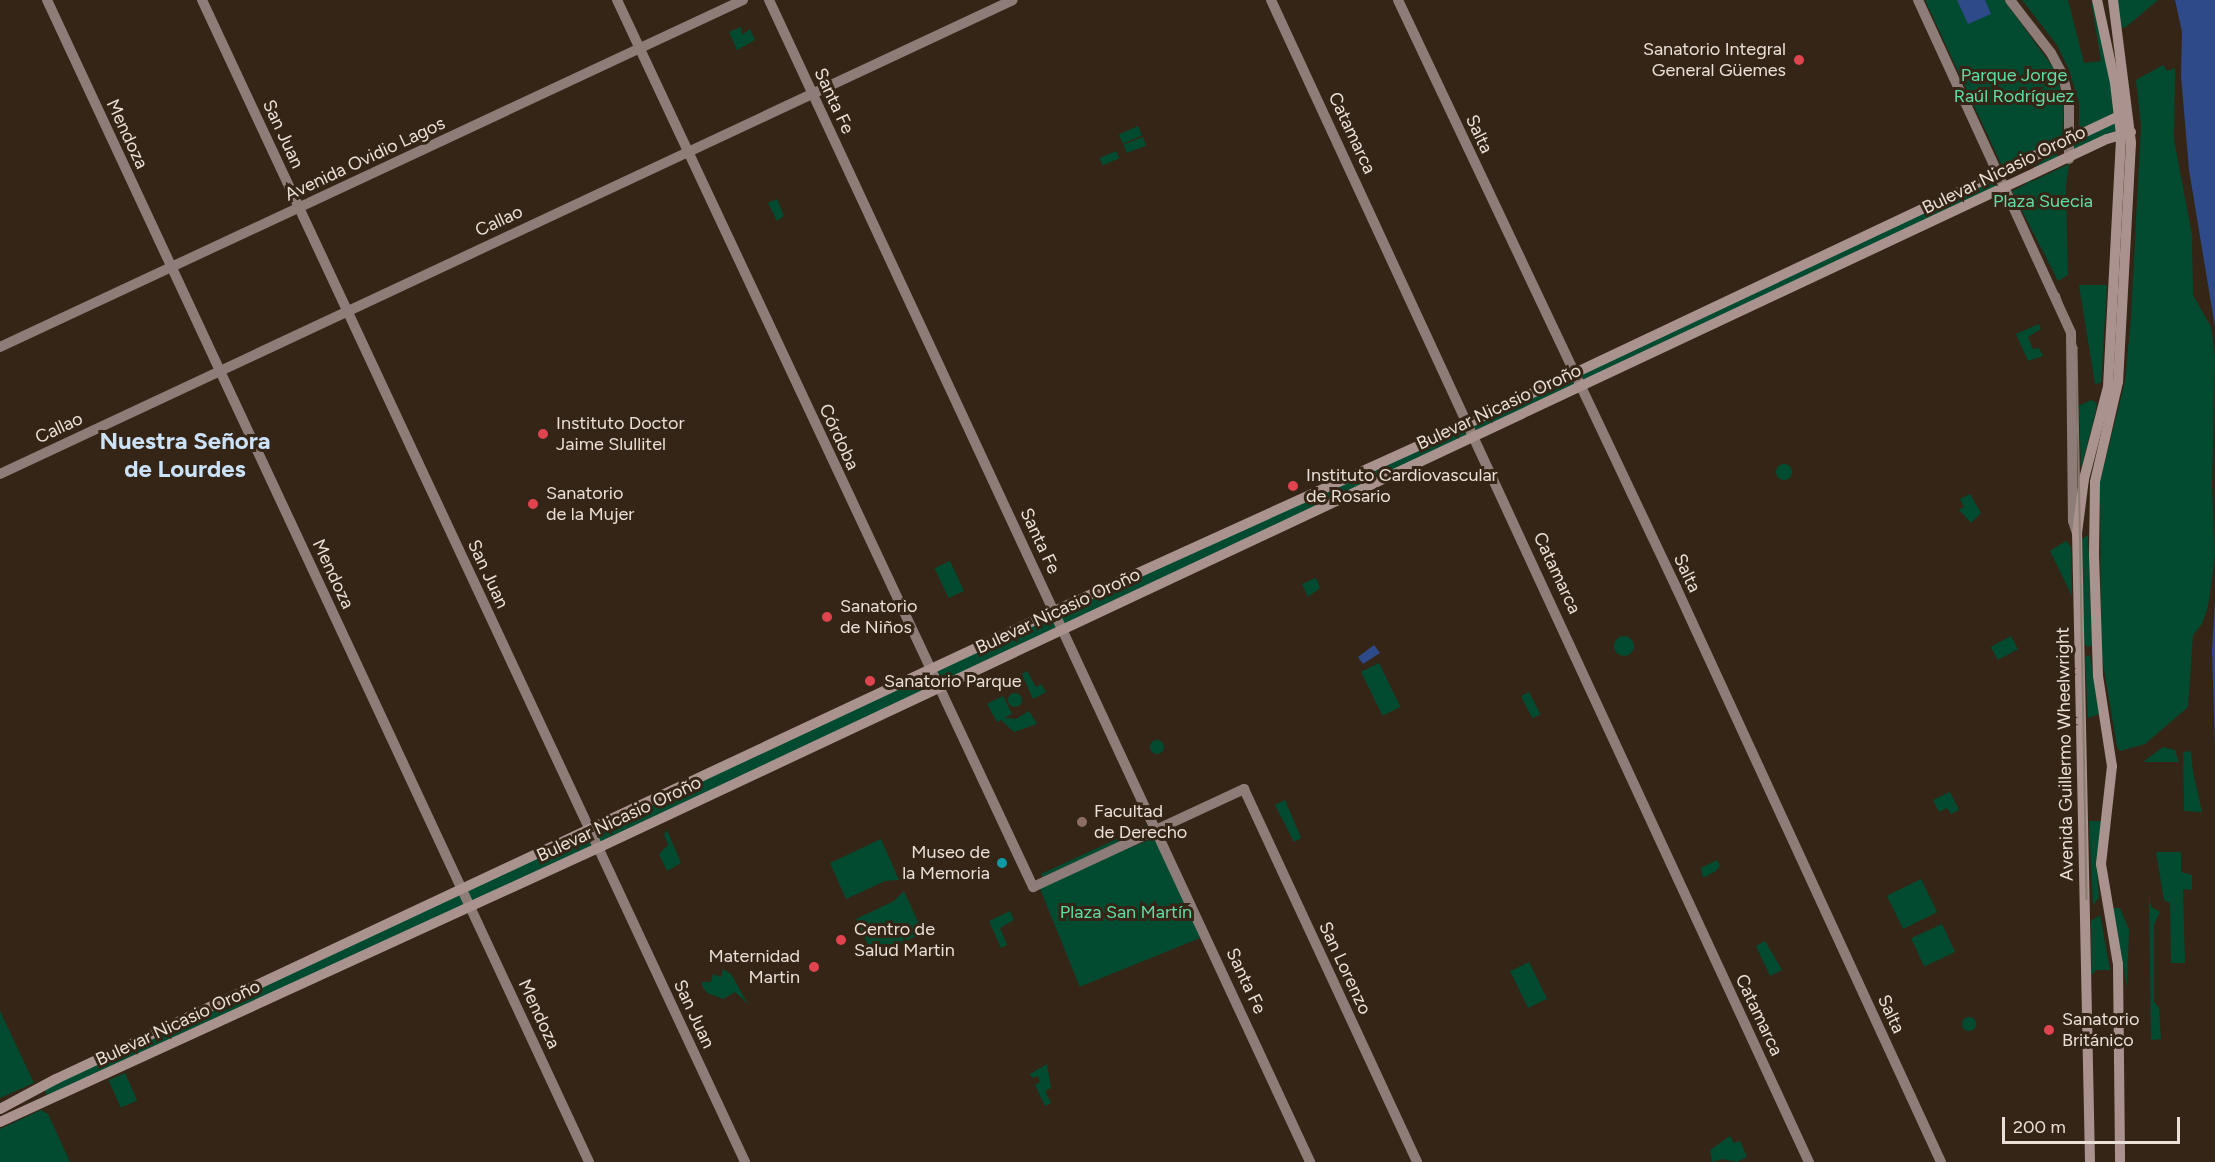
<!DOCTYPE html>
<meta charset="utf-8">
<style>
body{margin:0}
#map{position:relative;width:2215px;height:1162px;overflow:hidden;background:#342516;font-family:Figtree,sans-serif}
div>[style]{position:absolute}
.green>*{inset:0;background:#024b31;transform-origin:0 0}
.round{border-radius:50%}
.water>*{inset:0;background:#2f4a88}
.secondary>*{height:10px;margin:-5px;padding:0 5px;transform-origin:5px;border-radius:5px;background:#8e7c78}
.primary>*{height:10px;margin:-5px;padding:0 5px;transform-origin:5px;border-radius:5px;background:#aa928e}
.tram>*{height:1.5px;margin:-0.75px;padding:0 0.75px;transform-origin:0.75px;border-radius:0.75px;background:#897c70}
.dots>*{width:16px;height:16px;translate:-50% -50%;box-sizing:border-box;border:3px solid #342516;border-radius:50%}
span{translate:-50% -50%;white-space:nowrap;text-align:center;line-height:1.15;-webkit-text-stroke:6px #342516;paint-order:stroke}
.poi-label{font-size:18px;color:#eae0d7}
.right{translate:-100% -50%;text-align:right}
.left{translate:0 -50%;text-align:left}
.park-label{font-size:18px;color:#60dda6}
.street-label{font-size:18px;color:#eae0d7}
.district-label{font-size:24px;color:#cbe2f9;font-weight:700}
.scale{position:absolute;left:2002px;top:1117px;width:178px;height:27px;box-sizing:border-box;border:3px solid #eae0d7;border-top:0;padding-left:8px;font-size:18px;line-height:21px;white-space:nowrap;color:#eae0d7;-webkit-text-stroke:4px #342516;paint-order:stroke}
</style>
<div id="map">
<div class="green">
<i style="clip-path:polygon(1925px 0,2004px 0,2055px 70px,2064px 103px,2062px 136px,2002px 166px)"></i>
<i style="clip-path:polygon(2022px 0,2068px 0,2084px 63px,2101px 61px,2091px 0,2096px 0,2112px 84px,2113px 115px,2079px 129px,2079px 103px,2069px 70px,2057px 45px)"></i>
<i style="clip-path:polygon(2113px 0,2158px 0,2126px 27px,2117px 29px)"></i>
<i style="clip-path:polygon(741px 27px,742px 35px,750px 29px,755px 40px,737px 50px,729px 32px)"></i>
<i style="clip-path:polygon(2163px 65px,2167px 71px,2175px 68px,2174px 140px,2192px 235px,2193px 295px,2211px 327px,2215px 357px,2212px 486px,2215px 555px,2208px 606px,2202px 624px,2193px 635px,2188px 707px,2145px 744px,2120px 751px,2117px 747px,2101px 651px,2100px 482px,2125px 381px,2131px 317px,2141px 125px,2136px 80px)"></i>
<i style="clip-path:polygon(2115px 122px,2116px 130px,2111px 134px,2073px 150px,2074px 142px)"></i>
<i style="left:1138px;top:126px;width:10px;height:21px;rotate:66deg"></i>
<i style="left:1143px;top:137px;width:9px;height:21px;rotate:69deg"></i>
<i style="left:1116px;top:151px;width:8px;height:18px;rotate:67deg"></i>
<i style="left:2054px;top:151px;width:8px;height:42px;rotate:50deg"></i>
<i style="clip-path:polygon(2069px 164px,2066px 186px,2068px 275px,2058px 281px,2012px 191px)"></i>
<i style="clip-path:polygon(1998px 173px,2006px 189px,49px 1100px,43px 1087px)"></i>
<i style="clip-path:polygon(777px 199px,784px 216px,777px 221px,768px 203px)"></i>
<i style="clip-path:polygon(2079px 285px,2107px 285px,2101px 383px,2095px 384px)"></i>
<i style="clip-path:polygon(2039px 324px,2041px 329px,2028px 337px,2033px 349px,2039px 348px,2043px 356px,2028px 361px,2016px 334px)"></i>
<i style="clip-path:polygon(2091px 400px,2097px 403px,2096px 411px,2081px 469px,2079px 406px)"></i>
<i class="round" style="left:1776px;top:464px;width:16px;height:16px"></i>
<i style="clip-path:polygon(1970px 494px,1981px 513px,1971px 523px,1959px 510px,1964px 507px,1960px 499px)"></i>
<i style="clip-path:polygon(2088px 535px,2092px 645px,2088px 647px,2084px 644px,2082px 539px)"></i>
<i style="clip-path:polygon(2066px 541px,2071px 547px,2072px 596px,2050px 551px)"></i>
<i style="left:950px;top:561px;width:33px;height:17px;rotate:65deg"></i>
<i style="clip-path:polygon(1316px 578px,1320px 588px,1308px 597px,1302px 584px)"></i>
<i style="left:2011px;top:636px;width:15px;height:23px;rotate:62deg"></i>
<i class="round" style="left:1614px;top:636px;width:20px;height:20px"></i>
<i style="clip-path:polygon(2090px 655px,2099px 714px,2088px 718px,2085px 657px)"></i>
<i style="left:1379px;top:663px;width:49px;height:20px;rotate:64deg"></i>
<i style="clip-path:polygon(1027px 671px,1036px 687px,1041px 684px,1046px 692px,1033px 699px,1022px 674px)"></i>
<i style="left:1529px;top:692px;width:25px;height:9px;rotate:63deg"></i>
<i class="round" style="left:1008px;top:693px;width:14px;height:14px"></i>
<i style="clip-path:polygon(1003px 696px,1012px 714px,1004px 718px,1016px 719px,1029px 711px,1037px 724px,1014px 732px,1001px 720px,997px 722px,987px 704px)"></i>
<i class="round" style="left:1150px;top:740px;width:14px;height:14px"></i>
<i style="clip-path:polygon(2163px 747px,2175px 750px,2179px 762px,2143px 762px)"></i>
<i style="clip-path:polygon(2191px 751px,2193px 772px,2202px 812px,2184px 811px,2183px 752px)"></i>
<i style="clip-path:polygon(1950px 792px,1959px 810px,1951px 814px,1947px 808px,1939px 812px,1933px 800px)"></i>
<i style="clip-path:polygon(1285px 800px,1301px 838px,1294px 842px,1275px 805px)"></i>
<i style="clip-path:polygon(2089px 821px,2103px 821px,2097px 868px,2099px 898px,2093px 905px)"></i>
<i style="clip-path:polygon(1147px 825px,1149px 828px,1043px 878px,1041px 874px)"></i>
<i style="clip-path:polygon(667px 830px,681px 863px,667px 871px,659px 854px,668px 845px,664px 835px)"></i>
<i style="left:1159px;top:836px;width:110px;height:130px;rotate:68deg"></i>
<i style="clip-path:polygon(881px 839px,899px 880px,885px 881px,846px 899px,830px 863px)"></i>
<i style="clip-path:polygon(2156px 852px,2181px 852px,2181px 872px,2192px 875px,2192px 890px,2183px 889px,2185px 963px,2171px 963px,2170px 903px,2164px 900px)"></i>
<i style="clip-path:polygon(1717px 860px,1720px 866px,1716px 871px,1703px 878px,1701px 868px)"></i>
<i style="left:1921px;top:879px;width:37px;height:38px;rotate:64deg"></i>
<i style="clip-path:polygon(904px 891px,923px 933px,873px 956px,856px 919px,894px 901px)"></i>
<i style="clip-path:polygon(2149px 892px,2151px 907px,2160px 912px,2154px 924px,2154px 1002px,2159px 1008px,2161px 1039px,2151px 1040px)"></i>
<i style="clip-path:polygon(2113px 908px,2120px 908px,2129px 930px,2127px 988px)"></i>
<i style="clip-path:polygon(1010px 911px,1014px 920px,1000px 928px,1007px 945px,1001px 948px,989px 921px)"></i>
<i style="clip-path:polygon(2100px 915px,2110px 970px,2097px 970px,2091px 975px,2091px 921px)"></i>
<i style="left:1942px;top:924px;width:31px;height:34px;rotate:65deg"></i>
<i style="clip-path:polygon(1765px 941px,1782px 970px,1770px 976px,1756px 946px)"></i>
<i style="left:1529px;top:962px;width:41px;height:21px;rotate:64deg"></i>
<i style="clip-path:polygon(723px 969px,731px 974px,748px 1004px,735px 992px,723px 999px,707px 993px,702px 986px,702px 982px,711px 982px,713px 974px,721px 977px)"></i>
<i style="clip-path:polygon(0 1011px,34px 1083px,0 1098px)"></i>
<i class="round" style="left:1962px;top:1017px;width:14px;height:14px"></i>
<i style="clip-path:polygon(1047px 1064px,1051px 1088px,1045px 1091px,1051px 1103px,1045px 1106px,1035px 1085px,1040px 1082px,1038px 1076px,1032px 1078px,1030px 1074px)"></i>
<i style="left:125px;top:1073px;width:30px;height:18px;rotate:66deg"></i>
<i style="clip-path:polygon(41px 1110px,48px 1114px,70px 1162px,0 1162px,0 1129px)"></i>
<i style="clip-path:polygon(1730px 1136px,1734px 1143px,1740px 1141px,1747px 1157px,1737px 1162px,1723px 1159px,1712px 1162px,1710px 1150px)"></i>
</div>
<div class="water">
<i style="clip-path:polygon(1957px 0,1985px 0,1991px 14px,1968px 24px)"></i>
<i style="clip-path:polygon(2175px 0,2215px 0,2215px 327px,2189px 170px,2181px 76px,2182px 32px)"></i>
<i style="clip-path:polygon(2215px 600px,2215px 749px,2212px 650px)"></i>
<i style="clip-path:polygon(1374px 645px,1380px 653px,1363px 664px,1358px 657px)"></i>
</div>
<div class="secondary">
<i style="left:47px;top:0;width:1282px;rotate:64.99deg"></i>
<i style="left:202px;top:0;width:1283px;rotate:64.95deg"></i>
<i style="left:617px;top:0;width:980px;rotate:64.87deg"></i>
<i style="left:1033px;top:887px;width:233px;rotate:-24.9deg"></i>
<i style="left:1244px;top:789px;width:411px;rotate:65.1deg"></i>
<i style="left:769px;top:0;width:1282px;rotate:65.03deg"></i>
<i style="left:1271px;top:0;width:1281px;rotate:65.16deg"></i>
<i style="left:1398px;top:0;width:650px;rotate:64.66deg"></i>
<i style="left:1676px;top:587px;width:633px;rotate:65.26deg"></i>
<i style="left:1918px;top:0;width:366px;rotate:65.3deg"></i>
<i style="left:2071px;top:333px;width:188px;rotate:89.4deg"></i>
<i style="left:2073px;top:521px;width:13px;rotate:72deg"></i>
<i style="left:2010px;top:0;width:67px;rotate:52.3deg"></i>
<i style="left:2051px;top:53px;width:26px;rotate:62deg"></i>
<i style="left:2063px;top:76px;width:27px;rotate:77deg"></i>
<i style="left:2069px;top:102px;width:57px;rotate:90deg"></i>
<i style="left:0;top:347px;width:820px;rotate:-25.03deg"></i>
<i style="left:0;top:474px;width:1118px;rotate:-25.08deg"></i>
</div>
<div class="primary">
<i style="left:2113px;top:0;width:144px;rotate:82.8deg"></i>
<i style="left:2131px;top:143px;width:239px;rotate:93.1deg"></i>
<i style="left:2118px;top:382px;width:103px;rotate:103deg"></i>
<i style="left:2095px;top:482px;width:73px;rotate:90.8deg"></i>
<i style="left:2094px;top:555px;width:121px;rotate:88.1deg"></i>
<i style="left:2098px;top:676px;width:91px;rotate:81.2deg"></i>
<i style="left:2112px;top:766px;width:99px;rotate:96.4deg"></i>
<i style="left:2101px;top:864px;width:101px;rotate:80.4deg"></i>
<i style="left:2118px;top:964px;width:198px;rotate:89.4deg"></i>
<i style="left:0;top:1109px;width:64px;rotate:-28.2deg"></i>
<i style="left:56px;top:1079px;width:1124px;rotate:-25.11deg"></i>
<i style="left:1074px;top:602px;width:434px;rotate:-24.4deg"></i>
<i style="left:1469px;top:423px;width:719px;rotate:-25.28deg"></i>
<i style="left:0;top:1122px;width:658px;rotate:-24.62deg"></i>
<i style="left:598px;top:848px;width:1667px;rotate:-25.17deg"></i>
<i style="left:2107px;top:139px;width:25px;rotate:-16deg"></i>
<i style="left:2090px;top:1162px;width:629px;rotate:-91.18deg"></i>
<i style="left:2077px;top:533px;width:54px;rotate:-82.6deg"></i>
<i style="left:2084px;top:479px;width:95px;rotate:-75.4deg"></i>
<i style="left:2108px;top:387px;width:252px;rotate:-87deg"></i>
<i style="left:2121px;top:135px;width:52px;rotate:-96.6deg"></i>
<i style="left:2115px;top:83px;width:85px;rotate:-102.2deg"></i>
</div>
<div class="tram">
<i style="left:2059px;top:294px;width:57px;rotate:71.6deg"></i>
<i style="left:2077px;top:348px;width:551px;rotate:88.96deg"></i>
</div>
<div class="dots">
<i style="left:1799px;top:60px;background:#e0444e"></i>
<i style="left:543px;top:434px;background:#e0444e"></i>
<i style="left:1293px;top:486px;background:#e0444e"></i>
<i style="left:533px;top:504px;background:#e0444e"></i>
<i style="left:827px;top:617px;background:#e0444e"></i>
<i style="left:870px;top:681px;background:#e0444e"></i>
<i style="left:1082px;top:822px;background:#8d6e63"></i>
<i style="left:1002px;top:863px;background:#0f9aa8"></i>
<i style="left:841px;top:940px;background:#e0444e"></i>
<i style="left:814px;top:967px;background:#e0444e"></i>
<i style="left:2049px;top:1030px;background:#e0444e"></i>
</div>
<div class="poi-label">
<span class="right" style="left:1786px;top:60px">Sanatorio Integral<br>General Güemes</span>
<span class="left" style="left:556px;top:434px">Instituto Doctor<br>Jaime Slullitel</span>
<span class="left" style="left:1306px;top:486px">Instituto Cardiovascular<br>de Rosario</span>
<span class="left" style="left:546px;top:504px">Sanatorio<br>de la Mujer</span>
<span class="left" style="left:840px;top:617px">Sanatorio<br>de Niños</span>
<span class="left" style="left:884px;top:681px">Sanatorio Parque</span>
<span class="left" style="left:1094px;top:822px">Facultad<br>de Derecho</span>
<span class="right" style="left:990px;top:863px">Museo de<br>la Memoria</span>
<span class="left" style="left:854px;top:940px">Centro de<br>Salud Martin</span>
<span class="right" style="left:800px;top:967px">Maternidad<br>Martin</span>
<span class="left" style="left:2062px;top:1030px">Sanatorio<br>Británico</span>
</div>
<div class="park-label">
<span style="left:2014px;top:86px">Parque Jorge<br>Raúl Rodríguez</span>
<span style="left:2043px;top:201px">Plaza Suecia</span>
<span style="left:1126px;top:912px">Plaza San Martín</span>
</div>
<div class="street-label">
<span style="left:834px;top:101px;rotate:65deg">Santa Fe</span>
<span style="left:1352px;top:133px;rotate:65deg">Catamarca</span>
<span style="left:127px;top:134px;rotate:65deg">Mendoza</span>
<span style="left:283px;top:134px;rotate:65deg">San Juan</span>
<span style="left:1479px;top:134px;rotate:65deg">Salta</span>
<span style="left:365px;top:159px;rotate:-25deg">Avenida Ovidio Lagos</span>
<span style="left:2004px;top:170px;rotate:-26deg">Bulevar Nicasio Oroño</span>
<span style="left:499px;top:221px;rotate:-25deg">Callao</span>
<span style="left:1499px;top:407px;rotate:-25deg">Bulevar Nicasio Oroño</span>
<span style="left:59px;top:428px;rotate:-25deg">Callao</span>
<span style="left:839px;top:437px;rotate:65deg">Córdoba</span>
<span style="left:1040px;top:541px;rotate:65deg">Santa Fe</span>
<span style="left:1557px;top:573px;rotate:65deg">Catamarca</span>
<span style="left:1687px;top:573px;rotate:65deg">Salta</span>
<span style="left:333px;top:574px;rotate:65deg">Mendoza</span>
<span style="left:488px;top:574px;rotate:65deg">San Juan</span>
<span style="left:1058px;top:611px;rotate:-25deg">Bulevar Nicasio Oroño</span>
<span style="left:2065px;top:754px;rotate:-91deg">Avenida Guillermo Wheelwright</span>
<span style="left:619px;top:819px;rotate:-25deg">Bulevar Nicasio Oroño</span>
<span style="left:1345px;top:968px;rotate:65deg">San Lorenzo</span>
<span style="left:1246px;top:981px;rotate:65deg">Santa Fe</span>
<span style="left:539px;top:1014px;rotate:65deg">Mendoza</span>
<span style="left:694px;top:1014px;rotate:65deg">San Juan</span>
<span style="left:1891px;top:1014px;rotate:65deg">Salta</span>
<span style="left:1759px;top:1015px;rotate:65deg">Catamarca</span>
<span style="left:178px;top:1023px;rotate:-25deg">Bulevar Nicasio Oroño</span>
</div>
<div class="district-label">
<span style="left:185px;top:455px">Nuestra Señora<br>de Lourdes</span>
</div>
<div class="scale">200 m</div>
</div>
